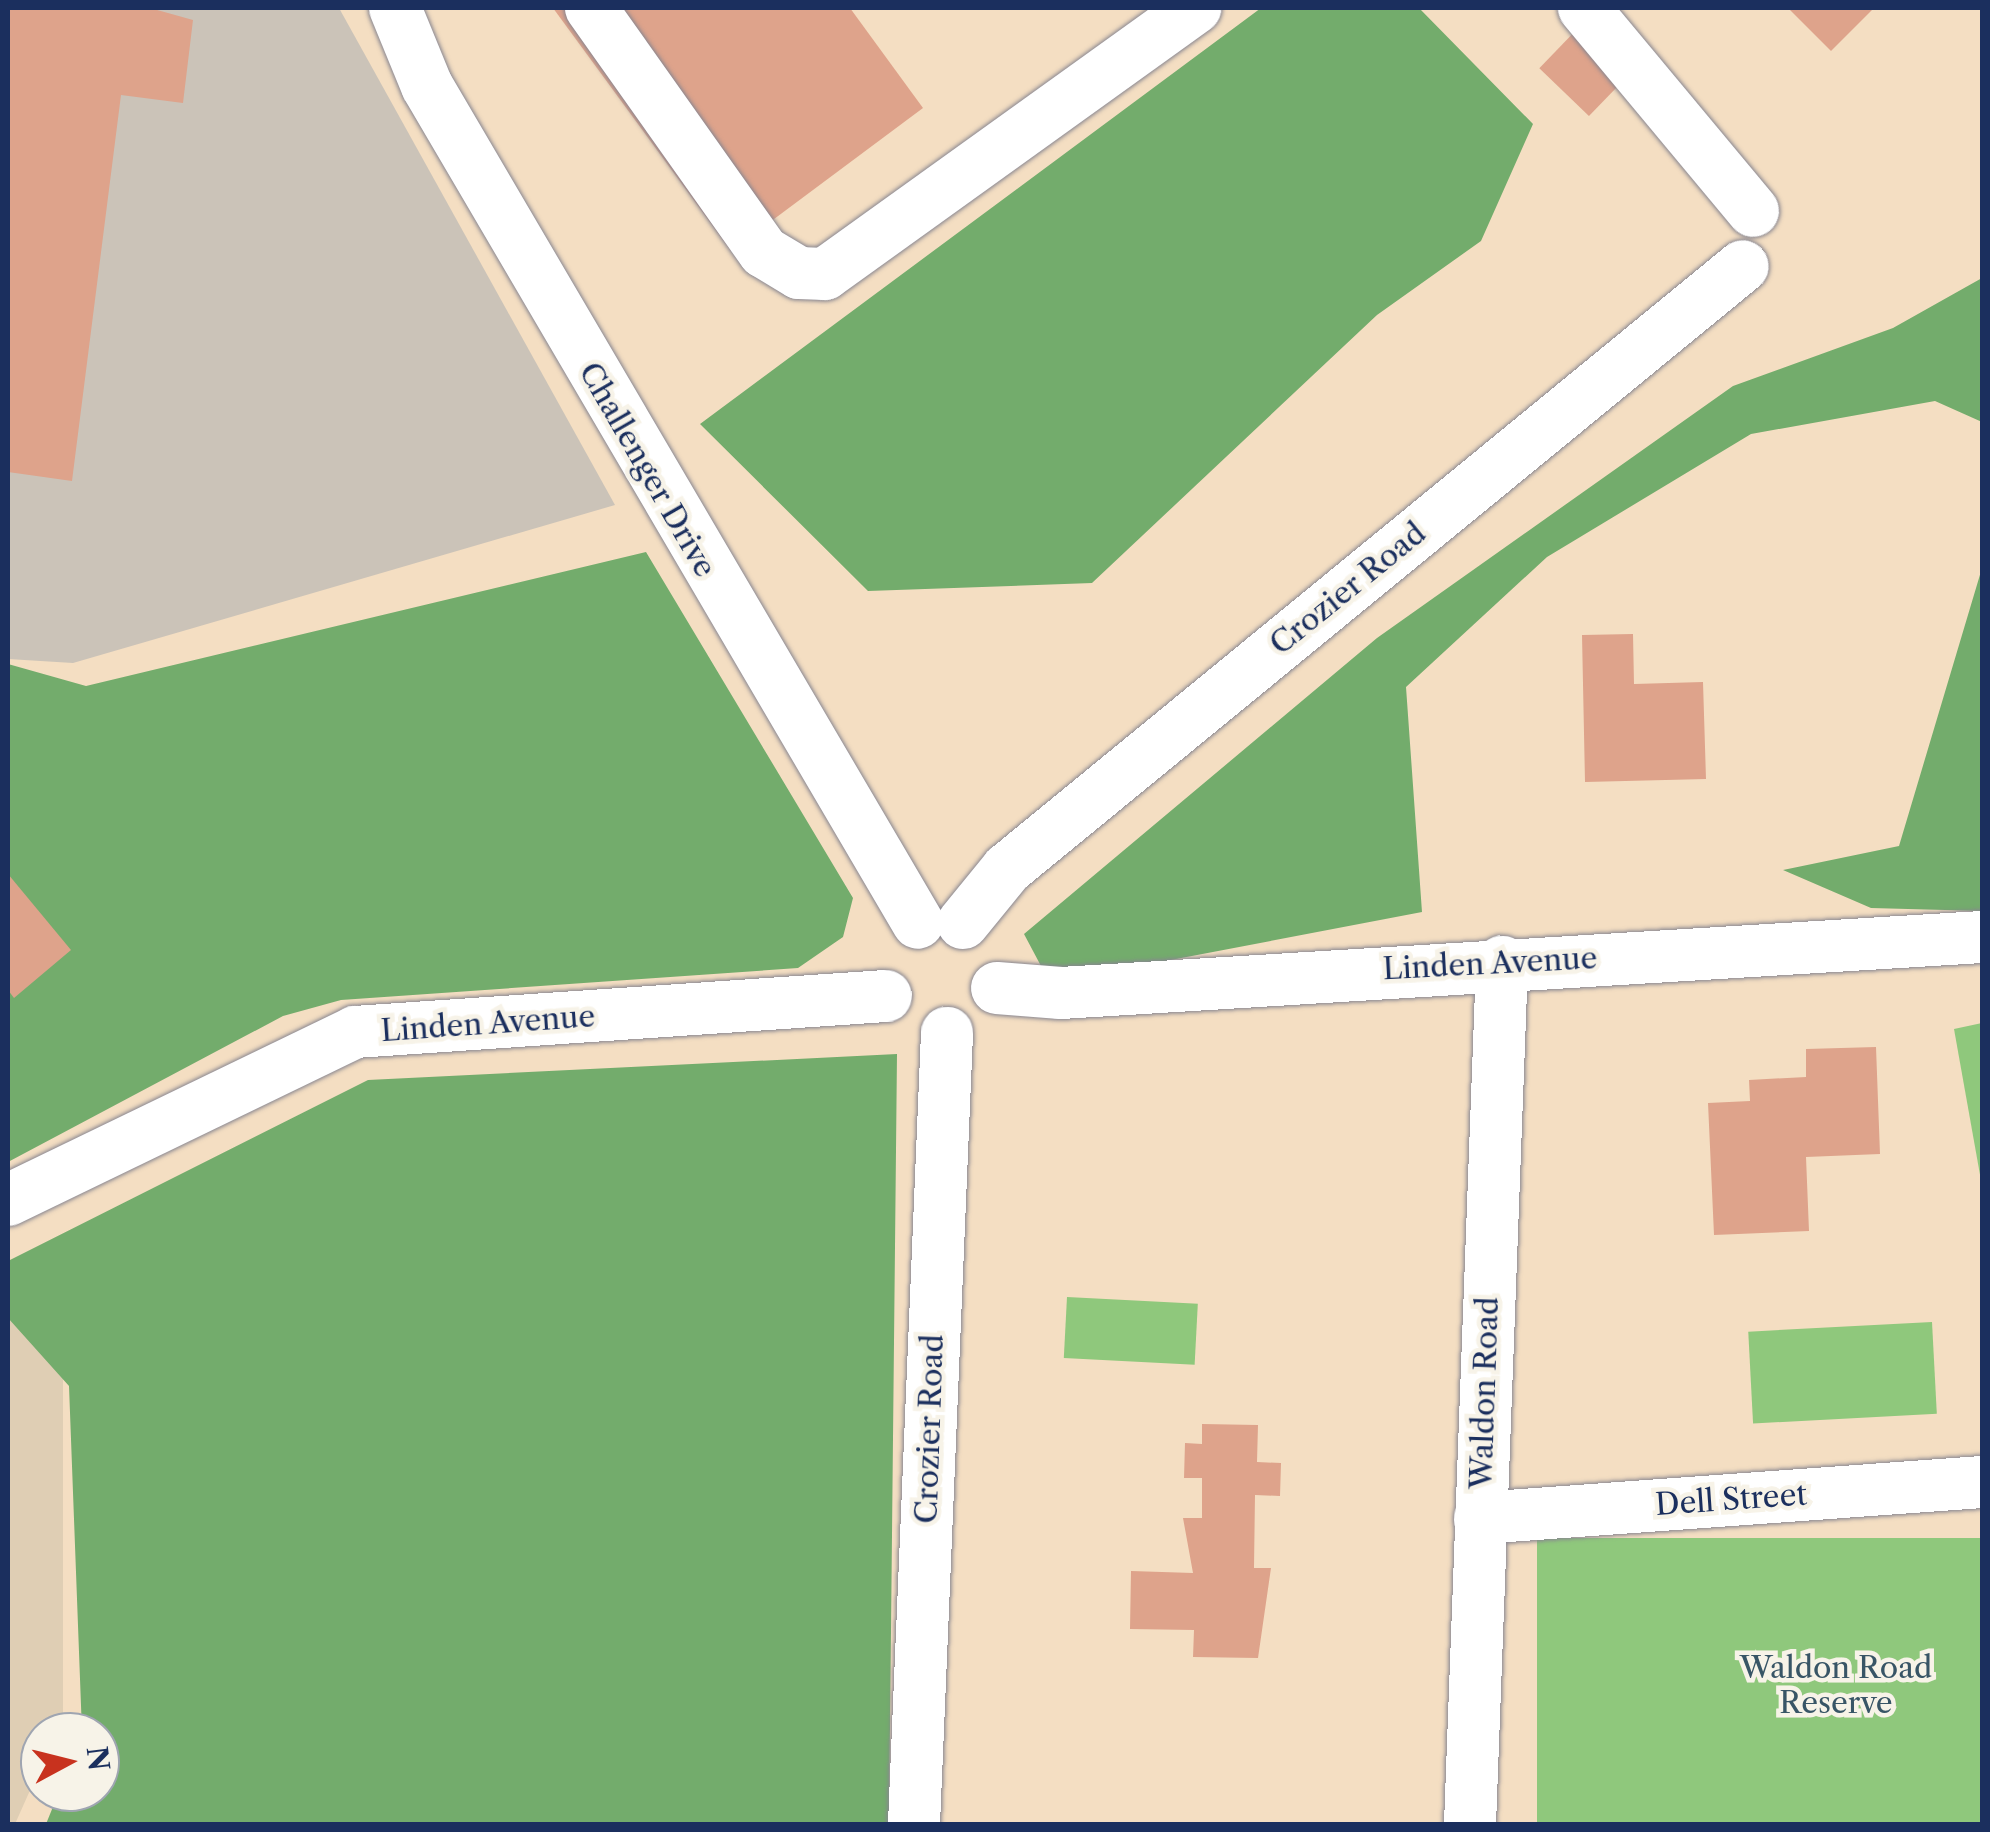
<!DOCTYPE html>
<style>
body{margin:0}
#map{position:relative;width:1990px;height:1832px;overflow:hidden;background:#f4dec2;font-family:"Libre Caslon Text",serif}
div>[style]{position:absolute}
.built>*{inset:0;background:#dfceb4}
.industrial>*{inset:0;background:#cbc3b8}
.green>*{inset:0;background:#8fc87c;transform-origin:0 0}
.forest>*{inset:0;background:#73ac6c}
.building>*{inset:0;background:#dea38b;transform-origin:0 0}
.roads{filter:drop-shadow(0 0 2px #888690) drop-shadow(0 0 2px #888690)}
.minor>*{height:52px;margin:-26px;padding:0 26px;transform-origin:26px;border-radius:26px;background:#fff}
span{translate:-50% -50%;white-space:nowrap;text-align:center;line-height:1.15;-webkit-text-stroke:9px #f7f3e8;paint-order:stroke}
.street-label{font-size:30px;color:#1b2f5e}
.park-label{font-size:30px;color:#385566}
.frame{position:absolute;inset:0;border:10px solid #1b2f5e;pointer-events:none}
.north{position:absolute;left:20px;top:1712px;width:100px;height:100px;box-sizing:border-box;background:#f7f3e8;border:2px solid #9fa5b1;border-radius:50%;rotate:83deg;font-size:28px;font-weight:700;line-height:40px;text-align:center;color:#1b2f5e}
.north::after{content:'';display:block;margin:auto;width:35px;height:45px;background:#c8321e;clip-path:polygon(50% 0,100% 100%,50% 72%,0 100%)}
</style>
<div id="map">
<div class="built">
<i style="clip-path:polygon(8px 1270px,63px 1368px,63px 1722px,58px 1732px,40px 1732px,40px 1768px,15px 1824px,8px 1824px)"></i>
</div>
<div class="industrial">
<i style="clip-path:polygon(8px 8px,339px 8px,615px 505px,73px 663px,8px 659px)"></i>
</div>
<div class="green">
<i style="clip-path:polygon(1982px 1023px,1982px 1186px,1954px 1029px)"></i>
<i style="left:1067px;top:1297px;width:131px;height:61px;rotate:3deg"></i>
<i style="left:1932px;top:1322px;width:92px;height:184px;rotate:87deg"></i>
<i style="left:1982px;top:1538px;width:286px;height:445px;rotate:90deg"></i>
</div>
<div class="forest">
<i style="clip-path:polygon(1261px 8px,1419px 8px,1533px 124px,1481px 241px,1377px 315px,1092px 583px,868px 591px,700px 424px)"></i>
<i style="clip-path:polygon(1982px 278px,1982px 422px,1935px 401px,1751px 434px,1547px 557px,1406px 687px,1422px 912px,1050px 983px,1024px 934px,1377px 638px,1733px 386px,1893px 328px)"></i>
<i style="clip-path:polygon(646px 552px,853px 898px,843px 937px,798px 968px,341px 1000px,283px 1016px,8px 1162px,8px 664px,86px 686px)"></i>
<i style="clip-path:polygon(1982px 568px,1982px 911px,1871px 908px,1783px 870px,1899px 846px)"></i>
<i style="clip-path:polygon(897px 1054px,889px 1824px,46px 1824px,59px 1792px,100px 1792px,100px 1732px,82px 1732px,69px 1386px,8px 1318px,8px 1261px,368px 1080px)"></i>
</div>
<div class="building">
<i style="clip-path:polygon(8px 8px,150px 8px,193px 20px,183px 103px,121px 95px,72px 481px,8px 472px)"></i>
<i style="clip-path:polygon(553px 8px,850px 8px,923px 108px,731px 251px)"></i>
<i style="clip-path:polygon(1788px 8px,1874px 8px,1831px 51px)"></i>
<i style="left:1581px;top:25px;width:69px;height:60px;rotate:44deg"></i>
<i style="clip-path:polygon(1633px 634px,1634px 684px,1703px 682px,1706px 779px,1585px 782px,1582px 635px)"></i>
<i style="clip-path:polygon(8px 874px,71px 950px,14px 998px,8px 990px)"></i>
<i style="clip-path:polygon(1876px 1047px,1880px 1154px,1806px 1157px,1809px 1231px,1714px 1235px,1708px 1103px,1750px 1101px,1749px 1080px,1806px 1077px,1806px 1049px)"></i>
<i style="clip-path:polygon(1202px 1424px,1258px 1425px,1257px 1462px,1281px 1463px,1280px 1496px,1255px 1495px,1254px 1568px,1271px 1568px,1258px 1658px,1193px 1657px,1194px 1630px,1130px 1629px,1131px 1571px,1193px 1573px,1183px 1518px,1202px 1518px,1202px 1478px,1184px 1478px,1185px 1443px,1202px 1444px)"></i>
</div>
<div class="roads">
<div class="minor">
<i style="left:395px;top:8px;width:84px;rotate:67.7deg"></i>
<i style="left:427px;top:86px;width:970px;rotate:59.6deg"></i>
<i style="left:591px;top:8px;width:299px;rotate:54.7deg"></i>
<i style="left:764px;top:252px;width:41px;rotate:31deg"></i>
<i style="left:799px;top:273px;width:26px;rotate:2deg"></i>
<i style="left:825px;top:274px;width:456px;rotate:-35.7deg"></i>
<i style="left:1584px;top:8px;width:264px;rotate:50.2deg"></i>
<i style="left:963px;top:923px;width:70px;rotate:-50.8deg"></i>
<i style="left:1007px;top:869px;width:951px;rotate:-39.33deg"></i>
<i style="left:997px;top:988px;width:64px;rotate:4.5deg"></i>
<i style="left:1061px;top:993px;width:923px;rotate:-3.48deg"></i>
<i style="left:8px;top:1200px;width:386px;rotate:-25.8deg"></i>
<i style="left:355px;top:1032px;width:532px;rotate:-3.88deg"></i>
<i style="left:1480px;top:1518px;width:503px;rotate:-4.1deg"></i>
<i style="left:914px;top:1824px;width:792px;rotate:-87.61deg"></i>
<i style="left:1470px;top:1824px;width:863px;rotate:-87.87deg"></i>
</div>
</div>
<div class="street-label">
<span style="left:647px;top:470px;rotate:60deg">Challenger Drive</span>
<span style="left:1348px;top:589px;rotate:-39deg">Crozier Road</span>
<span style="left:1490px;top:964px;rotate:-3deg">Linden Avenue</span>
<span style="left:488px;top:1024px;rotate:-4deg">Linden Avenue</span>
<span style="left:1485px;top:1393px;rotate:-88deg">Waldon Road</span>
<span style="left:930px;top:1429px;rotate:-88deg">Crozier Road</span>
<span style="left:1731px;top:1500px;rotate:-4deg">Dell Street</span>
</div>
<div class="park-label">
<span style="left:1836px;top:1685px">Waldon Road<br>Reserve</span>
</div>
<div class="frame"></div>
<div class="north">N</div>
</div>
